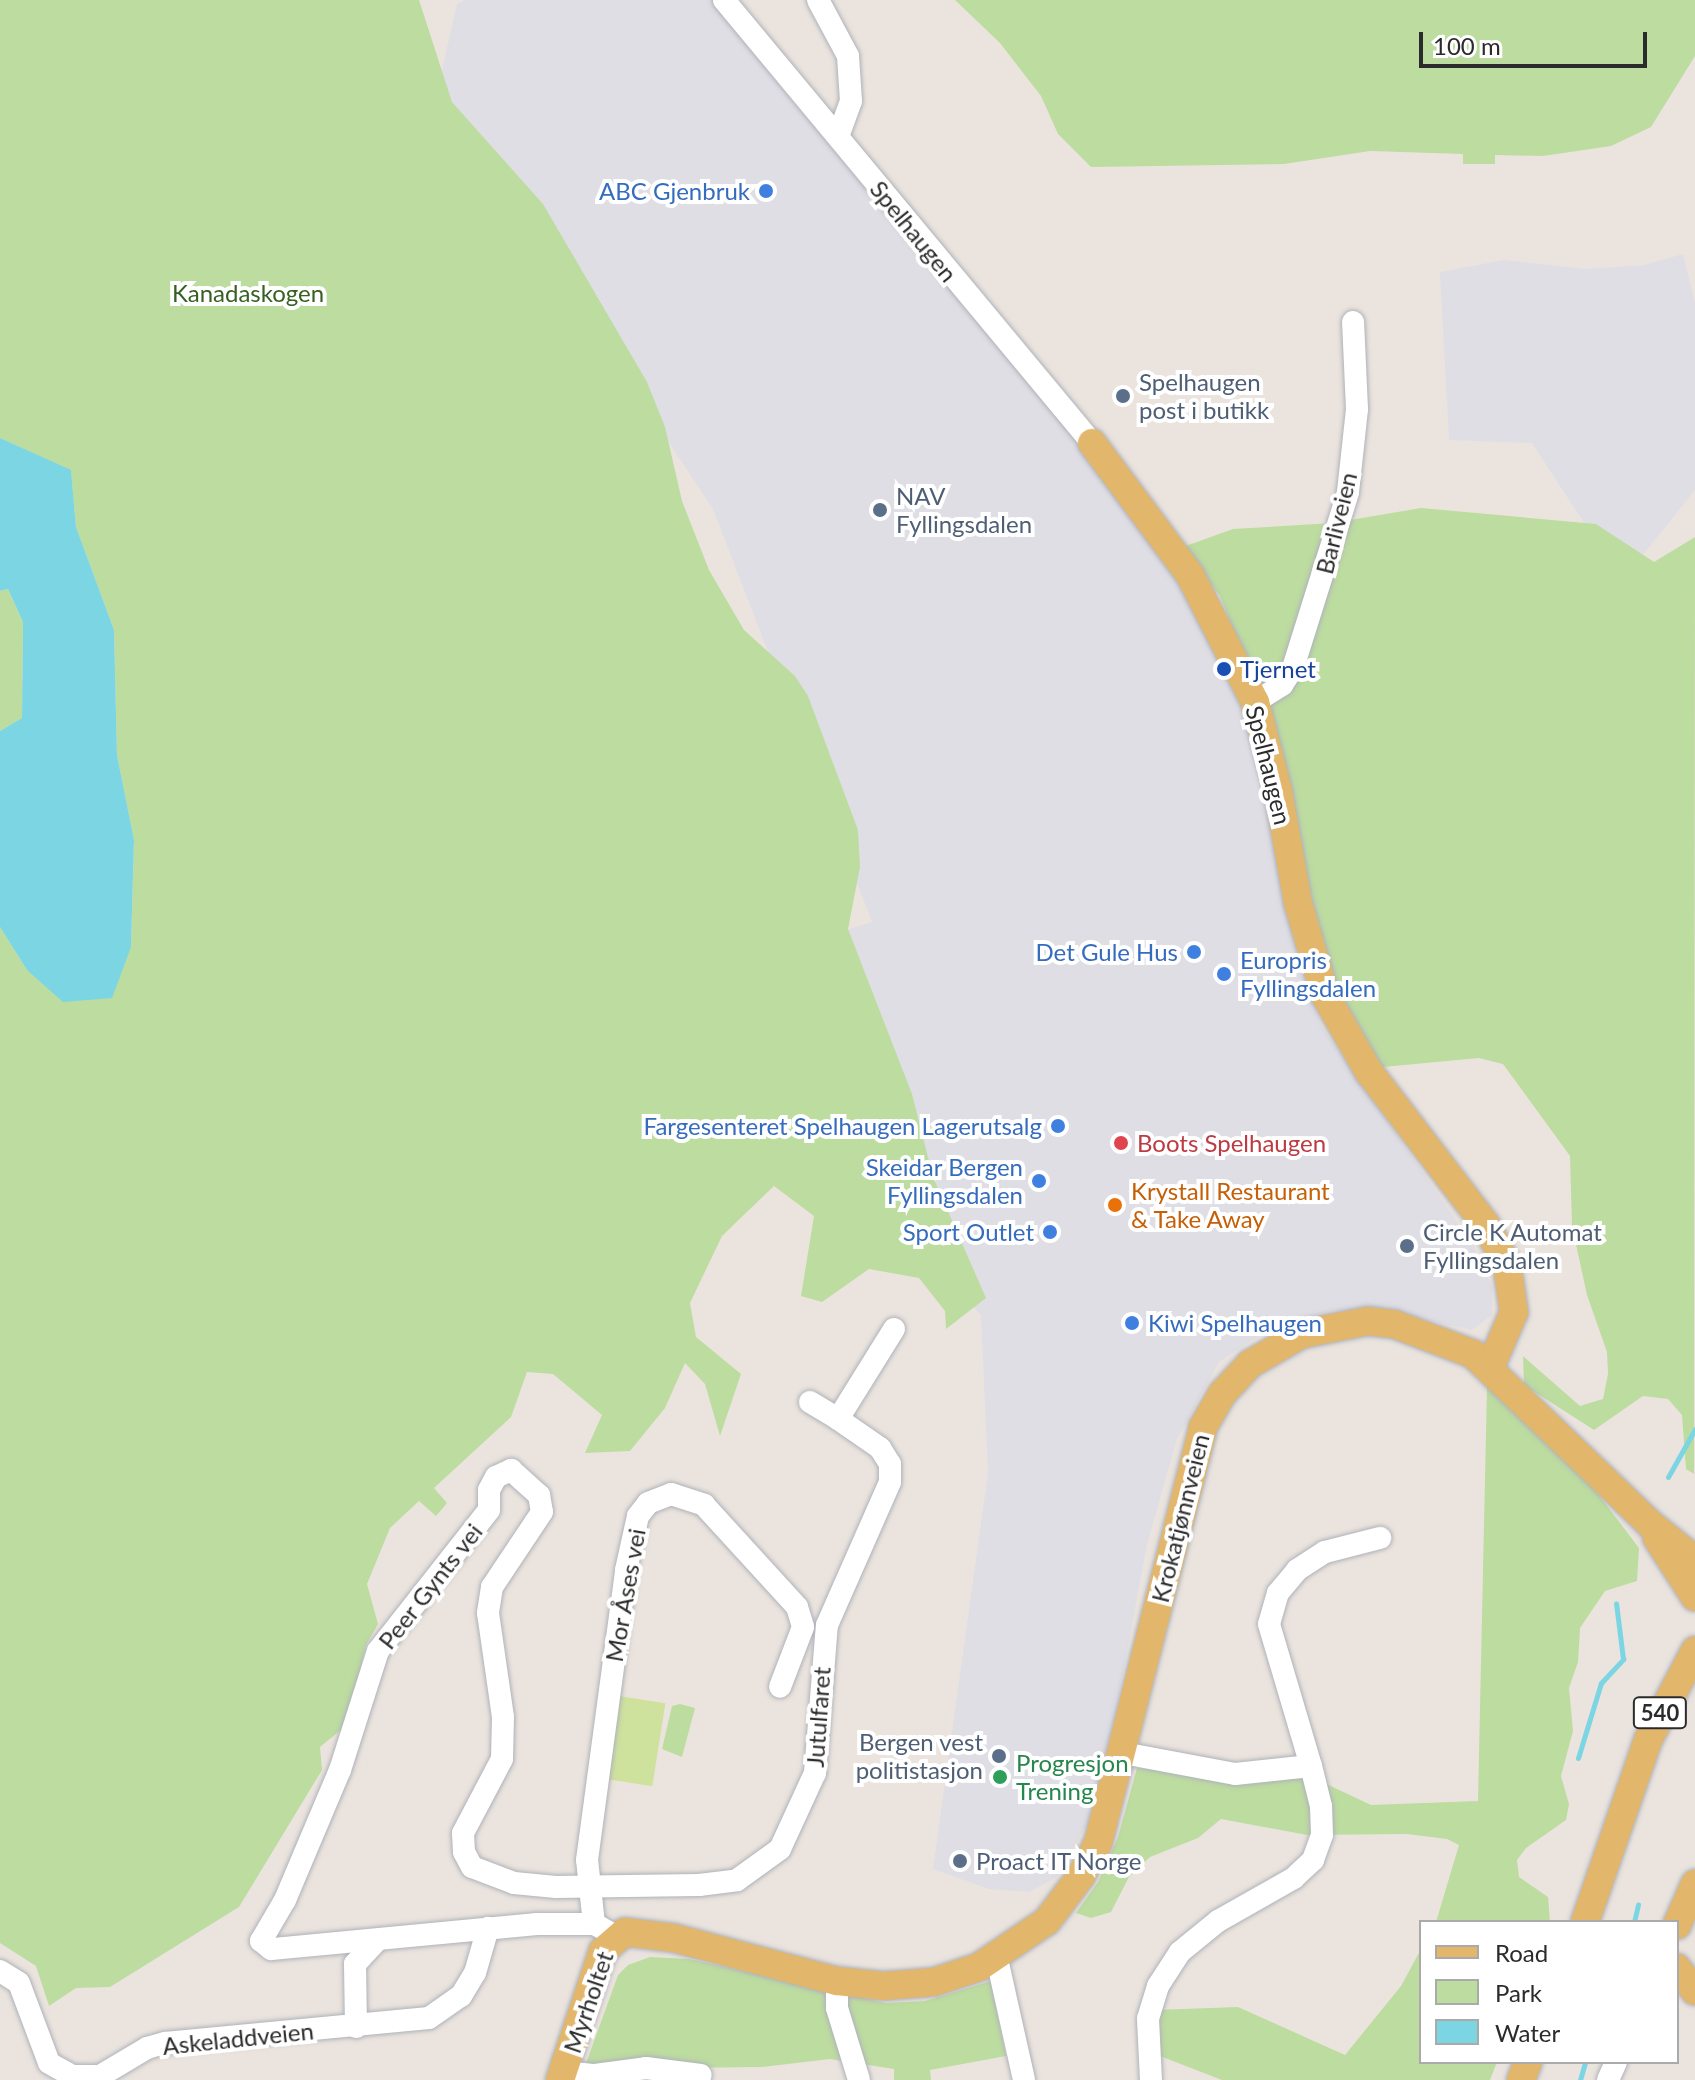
<!DOCTYPE html>
<meta charset="utf-8">
<style>
body{margin:0}
#map{position:relative;width:1695px;height:2080px;overflow:hidden;background:#ebe4de;font-family:Lato,sans-serif}
div>[style]{position:absolute}
.industrial>*{inset:0;background:#dfdee4}
.green>*{inset:0;background:#bddca0}
.pitch>*{inset:0;background:#cee29d;transform-origin:0 0}
.water>*{inset:0;background:#7cd5e2}
.stream>*{height:5px;margin:-2.5px;padding:0 2.5px;transform-origin:2.5px;border-radius:2.5px;background:#7cd5e2}
.roads{filter:drop-shadow(0 0 2px #afb2ba) drop-shadow(0 0 2px #afb2ba)}
.minor>*{height:22px;margin:-11px;padding:0 11px;transform-origin:11px;border-radius:11px;background:#fff}
.major>*{height:28px;margin:-14px;padding:0 14px;transform-origin:14px;border-radius:14px;background:#e2b76c}
.dots>*{width:22px;height:22px;translate:-50% -50%;box-sizing:border-box;border:4px solid #fff;border-radius:50%}
span{translate:-50% -50%;white-space:nowrap;text-align:center;line-height:1.15;-webkit-text-stroke:8px #fff;paint-order:stroke}
.shield-label span{padding:2px 6px;background:#fff;border:2px solid;border-radius:6px;-webkit-text-stroke-width:0}
.shield-label{font-size:22px;color:#2b2b2b;font-weight:700}
.shop-label{font-size:24px;color:#366cbe}
.right{translate:-100% -50%;text-align:right}
.left{translate:0 -50%;text-align:left}
.street-label{font-size:24px;color:#2b2b2b}
.park-label{font-size:24px;color:#376122}
.service-label{font-size:24px;color:#4e5e75}
.transit-label{font-size:24px;color:#164399}
.health-label{font-size:24px;color:#be3a42}
.food-label{font-size:24px;color:#c56008}
.leisure-label{font-size:24px;color:#27864d}
.legend{position:absolute;left:1419px;top:1920px;width:260px;height:144px;box-sizing:border-box;background:#fff;border:2px solid #aaa;margin:0;padding:10px 14px;list-style:none;font-size:24px;color:#2b2b2b}
.legend li{display:flex;align-items:center;gap:16px;height:40px}
.legend b{width:40px;border:2px solid #aaa}
.scale{position:absolute;left:1419px;top:32px;width:228px;height:36px;box-sizing:border-box;border:4px solid #2b2b2b;border-top:0;padding-left:10px;font-size:24px;line-height:28px;white-space:nowrap;color:#2b2b2b;-webkit-text-stroke:6px #fff;paint-order:stroke}
</style>
<div id="map">
<div class="industrial">
<i style="clip-path:polygon(465px 0,715px 0,1053px 407px,1160px 552px,1260px 725px,1289px 906px,1320px 1024px,1473px 1245px,1492px 1287px,1492px 1315px,1472px 1330px,1413px 1317px,1336px 1310px,1278px 1323px,1219px 1362px,1177px 1439px,1147px 1545px,1115px 1716px,1088px 1822px,1056px 1878px,1029px 1892px,989px 1889px,933px 1869px,988px 1473px,981px 1315px,862px 1191px,788px 948px,872px 922px,713px 509px,437px 92px,457px 4px)"></i>
<i style="clip-path:polygon(1683px 254px,1695px 302px,1695px 490px,1622px 581px,1532px 443px,1449px 440px,1440px 272px,1504px 260px,1585px 269px,1644px 265px)"></i>
</div>
<div class="green">
<i style="clip-path:polygon(0 0,419px 0,452px 102px,543px 204px,647px 382px,665px 427px,682px 501px,709px 570px,744px 630px,795px 676px,808px 696px,858px 830px,860px 867px,848px 929px,912px 1094px,933px 1177px,986px 1298px,946px 1329px,945px 1311px,919px 1278px,869px 1269px,822px 1302px,801px 1296px,814px 1216px,774px 1186px,722px 1236px,690px 1303px,696px 1337px,741px 1374px,720px 1436px,705px 1384px,685px 1363px,665px 1408px,630px 1451px,585px 1453px,602px 1415px,553px 1374px,527px 1372px,511px 1417px,434px 1488px,447px 1503px,442px 1509px,436px 1516px,419px 1501px,390px 1528px,367px 1584px,378px 1624px,366px 1645px,347px 1725px,320px 1747px,322px 1770px,239px 1907px,110px 1987px,76px 1988px,49px 2006px,36px 1966px,0 1943px,0 927px,27px 970px,131px 947px,134px 841px,117px 755px,114px 630px,76px 527px,71px 471px,0 438px)"></i>
<i style="clip-path:polygon(955px 0,1695px 0,1695px 56px,1651px 127px,1611px 146px,1543px 156px,1495px 155px,1495px 164px,1463px 164px,1463px 154px,1370px 151px,1284px 164px,1091px 167px,1058px 134px,1041px 96px,1000px 43px)"></i>
<i style="clip-path:polygon(1421px 508px,1596px 524px,1654px 562px,1695px 537px,1694px 1474px,1686px 1469px,1682px 1415px,1668px 1399px,1643px 1396px,1594px 1430px,1524px 1385px,1523px 1356px,1580px 1406px,1603px 1399px,1608px 1374px,1607px 1352px,1587px 1295px,1572px 1226px,1570px 1156px,1503px 1064px,1479px 1058px,1383px 1067px,1338px 1007px,1268px 719px,1220px 596px,1183px 547px,1233px 529px,1333px 523px)"></i>
<i style="clip-path:polygon(8px 589px,23px 622px,22px 718px,0 731px,0 591px)"></i>
<i style="clip-path:polygon(1487px 1386px,1592px 1486px,1639px 1548px,1637px 1581px,1605px 1591px,1580px 1628px,1578px 1662px,1569px 1688px,1573px 1731px,1561px 1776px,1569px 1804px,1566px 1820px,1526px 1848px,1517px 1860px,1519px 1877px,1548px 1897px,1550px 1922px,1436px 1922px,1459px 1845px,1447px 1839px,1407px 1834px,1307px 1835px,1221px 1819px,1198px 1838px,1150px 1857px,1129px 1877px,1111px 1912px,1091px 1918px,1076px 1913px,1098px 1882px,1118px 1837px,1137px 1768px,1228px 1779px,1295px 1777px,1320px 1781px,1371px 1805px,1478px 1801px)"></i>
<i style="clip-path:polygon(680px 1704px,695px 1708px,682px 1757px,662px 1749px,672px 1706px)"></i>
<i style="clip-path:polygon(1421px 1949px,1421px 2062px,1497px 2062px,1490px 2080px,1222px 2080px,1142px 2049px,1154px 2010px,1238px 2007px,1345px 2055px,1401px 1986px)"></i>
<i style="clip-path:polygon(650px 1957px,689px 1959px,886px 2003px,925px 2001px,991px 1981px,1006px 2056px,930px 2070px,931px 2080px,894px 2080px,894px 2069px,830px 2059px,761px 2067px,584px 2069px,618px 1975px,628px 1965px)"></i>
</div>
<div class="pitch">
<i style="left:619px;top:1696px;width:47px;height:84px;rotate:9deg"></i>
</div>
<div class="water">
<i style="clip-path:polygon(0 438px,71px 470px,76px 527px,114px 630px,117px 755px,134px 840px,131px 947px,112px 998px,63px 1002px,27px 970px,0 927px,0 731px,22px 718px,23px 622px,8px 589px,0 591px)"></i>
</div>
<div class="stream">
<i style="left:1668px;top:1477px;width:55px;rotate:-60.6deg"></i>
<i style="left:1578px;top:1758px;width:78px;rotate:-73deg"></i>
<i style="left:1601px;top:1683px;width:33px;rotate:-47deg"></i>
<i style="left:1623px;top:1659px;width:56px;rotate:-97.1deg"></i>
<i style="left:1634px;top:1922px;width:18px;rotate:-77deg"></i>
<i style="left:1580px;top:2080px;width:19px;rotate:-74deg"></i>
</div>
<div class="roads">
<div class="minor">
<i style="left:724px;top:0;width:576px;rotate:50.28deg"></i>
<i style="left:818px;top:0;width:64px;rotate:61.8deg"></i>
<i style="left:848px;top:56px;width:45px;rotate:86.2deg"></i>
<i style="left:851px;top:101px;width:37px;rotate:110deg"></i>
<i style="left:1255px;top:702px;width:32px;rotate:-32deg"></i>
<i style="left:1282px;top:685px;width:20px;rotate:-57deg"></i>
<i style="left:1293px;top:668px;width:184px;rotate:-72.6deg"></i>
<i style="left:1348px;top:492px;width:83px;rotate:-83.8deg"></i>
<i style="left:1357px;top:409px;width:87px;rotate:-92.6deg"></i>
<i style="left:810px;top:1402px;width:33px;rotate:31deg"></i>
<i style="left:1123px;top:1753px;width:114px;rotate:10.6deg"></i>
<i style="left:1235px;top:1774px;width:76px;rotate:-6deg"></i>
<i style="left:1311px;top:1766px;width:41px;rotate:76deg"></i>
<i style="left:1321px;top:1806px;width:29px;rotate:88deg"></i>
<i style="left:1322px;top:1835px;width:27px;rotate:110deg"></i>
<i style="left:1313px;top:1860px;width:26px;rotate:137deg"></i>
<i style="left:1294px;top:1878px;width:87px;rotate:150.5deg"></i>
<i style="left:1218px;top:1921px;width:49px;rotate:140.8deg"></i>
<i style="left:1180px;top:1952px;width:40px;rotate:122.9deg"></i>
<i style="left:1158px;top:1986px;width:34px;rotate:107deg"></i>
<i style="left:1148px;top:2019px;width:61px;rotate:87.2deg"></i>
<i style="left:1311px;top:1766px;width:148px;rotate:-106.5deg"></i>
<i style="left:1269px;top:1624px;width:32px;rotate:-74deg"></i>
<i style="left:1278px;top:1593px;width:30px;rotate:-50deg"></i>
<i style="left:1297px;top:1570px;width:33px;rotate:-33deg"></i>
<i style="left:1325px;top:1552px;width:57px;rotate:-14.3deg"></i>
<i style="left:594px;top:1924px;width:64px;rotate:-96.2deg"></i>
<i style="left:587px;top:1860px;width:293px;rotate:-82.3deg"></i>
<i style="left:626px;top:1570px;width:55px;rotate:-77.5deg"></i>
<i style="left:638px;top:1516px;width:16px;rotate:-52deg"></i>
<i style="left:648px;top:1503px;width:25px;rotate:-21deg"></i>
<i style="left:671px;top:1494px;width:35px;rotate:18deg"></i>
<i style="left:704px;top:1505px;width:138px;rotate:47.6deg"></i>
<i style="left:797px;top:1607px;width:21px;rotate:73deg"></i>
<i style="left:803px;top:1627px;width:64px;rotate:111deg"></i>
<i style="left:616px;top:1936px;width:25px;rotate:-151deg"></i>
<i style="left:594px;top:1924px;width:57px;rotate:180deg"></i>
<i style="left:537px;top:1924px;width:267px;rotate:174.6deg"></i>
<i style="left:271px;top:1949px;width:13px;rotate:-141deg"></i>
<i style="left:261px;top:1941px;width:48px;rotate:-59.7deg"></i>
<i style="left:285px;top:1900px;width:141px;rotate:-67.1deg"></i>
<i style="left:340px;top:1770px;width:125px;rotate:-72.3deg"></i>
<i style="left:378px;top:1651px;width:179px;rotate:-51.8deg"></i>
<i style="left:489px;top:1510px;width:20px;rotate:-90deg"></i>
<i style="left:489px;top:1490px;width:15px;rotate:-62deg"></i>
<i style="left:496px;top:1477px;width:17px;rotate:-25deg"></i>
<i style="left:511px;top:1470px;width:38px;rotate:42deg"></i>
<i style="left:539px;top:1495px;width:17px;rotate:80deg"></i>
<i style="left:542px;top:1512px;width:90px;rotate:123.7deg"></i>
<i style="left:492px;top:1587px;width:26px;rotate:99deg"></i>
<i style="left:488px;top:1613px;width:105px;rotate:81.8deg"></i>
<i style="left:503px;top:1717px;width:42px;rotate:91.4deg"></i>
<i style="left:502px;top:1759px;width:84px;rotate:117.8deg"></i>
<i style="left:463px;top:1833px;width:19px;rotate:87deg"></i>
<i style="left:464px;top:1852px;width:17px;rotate:62deg"></i>
<i style="left:472px;top:1867px;width:45px;rotate:20.9deg"></i>
<i style="left:514px;top:1883px;width:42px;rotate:5.4deg"></i>
<i style="left:556px;top:1887px;width:143px;rotate:-0.8deg"></i>
<i style="left:699px;top:1885px;width:38px;rotate:-7deg"></i>
<i style="left:737px;top:1880px;width:53px;rotate:-35.8deg"></i>
<i style="left:780px;top:1849px;width:84px;rotate:-65.3deg"></i>
<i style="left:815px;top:1773px;width:148px;rotate:-85.4deg"></i>
<i style="left:827px;top:1625px;width:156px;rotate:-66.2deg"></i>
<i style="left:890px;top:1482px;width:18px;rotate:-90deg"></i>
<i style="left:890px;top:1464px;width:19px;rotate:-122deg"></i>
<i style="left:880px;top:1448px;width:51px;rotate:-145.4deg"></i>
<i style="left:838px;top:1419px;width:106px;rotate:-58.1deg"></i>
<i style="left:997px;top:1959px;width:124px;rotate:77.4deg"></i>
<i style="left:0;top:1971px;width:22px;rotate:32deg"></i>
<i style="left:19px;top:1983px;width:85px;rotate:69.4deg"></i>
<i style="left:49px;top:2063px;width:26px;rotate:29deg"></i>
<i style="left:72px;top:2076px;width:28px"></i>
<i style="left:100px;top:2076px;width:55px;rotate:-30.8deg"></i>
<i style="left:147px;top:2048px;width:19px;rotate:-16deg"></i>
<i style="left:165px;top:2043px;width:265px;rotate:-5.4deg"></i>
<i style="left:429px;top:2018px;width:39px;rotate:-35deg"></i>
<i style="left:461px;top:1996px;width:27px;rotate:-59deg"></i>
<i style="left:475px;top:1973px;width:47px;rotate:-73.9deg"></i>
<i style="left:837px;top:1981px;width:27px;rotate:90deg"></i>
<i style="left:837px;top:2008px;width:75px;rotate:73deg"></i>
<i style="left:356px;top:2027px;width:63px;rotate:-90.9deg"></i>
<i style="left:355px;top:1964px;width:33px;rotate:-47deg"></i>
<i style="left:564px;top:2072px;width:31px;rotate:6deg"></i>
<i style="left:595px;top:2075px;width:51px;rotate:-7.8deg"></i>
<i style="left:646px;top:2068px;width:55px;rotate:7.3deg"></i>
<i style="left:1608px;top:2080px;width:20px;rotate:-66deg"></i>
</div>
<div class="major">
<i style="left:1092px;top:443px;width:164px;rotate:53.4deg"></i>
<i style="left:1190px;top:575px;width:143px;rotate:62.9deg"></i>
<i style="left:1255px;top:702px;width:92px;rotate:75.5deg"></i>
<i style="left:1278px;top:791px;width:114px;rotate:79.9deg"></i>
<i style="left:1298px;top:903px;width:96px;rotate:73.6deg"></i>
<i style="left:1325px;top:995px;width:89px;rotate:60.3deg"></i>
<i style="left:1369px;top:1072px;width:193px;rotate:52.6deg"></i>
<i style="left:1486px;top:1225px;width:45px;rotate:62.3deg"></i>
<i style="left:1507px;top:1265px;width:48px;rotate:81.5deg"></i>
<i style="left:1514px;top:1312px;width:61px;rotate:113.2deg"></i>
<i style="left:1657px;top:1538px;width:70px;rotate:57.2deg"></i>
<i style="left:1585px;top:1922px;width:193px;rotate:-70.9deg"></i>
<i style="left:1648px;top:1740px;width:101px;rotate:-62.2deg"></i>
<i style="left:1677px;top:1925px;width:45px;rotate:-66.3deg"></i>
<i style="left:1677px;top:1968px;width:29px;rotate:52deg"></i>
<i style="left:560px;top:2080px;width:136px;rotate:-71.6deg"></i>
<i style="left:603px;top:1951px;width:29px;rotate:-41deg"></i>
<i style="left:625px;top:1932px;width:49px;rotate:7deg"></i>
<i style="left:674px;top:1938px;width:169px;rotate:14.8deg"></i>
<i style="left:837px;top:1981px;width:47px;rotate:6.1deg"></i>
<i style="left:884px;top:1986px;width:50px;rotate:-4.6deg"></i>
<i style="left:934px;top:1982px;width:47px;rotate:-18.4deg"></i>
<i style="left:979px;top:1967px;width:82px;rotate:-34.1deg"></i>
<i style="left:1047px;top:1921px;width:56px;rotate:-52.9deg"></i>
<i style="left:1081px;top:1876px;width:37px;rotate:-63deg"></i>
<i style="left:1098px;top:1843px;width:429px;rotate:-75.8deg"></i>
<i style="left:1203px;top:1427px;width:39px;rotate:-60deg"></i>
<i style="left:1223px;top:1393px;width:40px;rotate:-47deg"></i>
<i style="left:1250px;top:1364px;width:60px;rotate:-30deg"></i>
<i style="left:1302px;top:1334px;width:67px;rotate:-11.1deg"></i>
<i style="left:1368px;top:1321px;width:26px;rotate:7deg"></i>
<i style="left:1394px;top:1324px;width:85px;rotate:20.8deg"></i>
<i style="left:1473px;top:1354px;width:244px;rotate:43.8deg"></i>
<i style="left:1649px;top:1523px;width:59px;rotate:38.8deg"></i>
<i style="left:1521px;top:2080px;width:19px;rotate:-69deg"></i>
</div>
</div>
<div class="dots">
<i style="left:766px;top:191px;background:#3f7fe0"></i>
<i style="left:1123px;top:396px;background:#5c6f8a"></i>
<i style="left:880px;top:510px;background:#5c6f8a"></i>
<i style="left:1224px;top:669px;background:#1a4fb4"></i>
<i style="left:1194px;top:952px;background:#3f7fe0"></i>
<i style="left:1224px;top:974px;background:#3f7fe0"></i>
<i style="left:1058px;top:1126px;background:#3f7fe0"></i>
<i style="left:1121px;top:1143px;background:#e0444e"></i>
<i style="left:1039px;top:1181px;background:#3f7fe0"></i>
<i style="left:1115px;top:1205px;background:#e8710a"></i>
<i style="left:1050px;top:1232px;background:#3f7fe0"></i>
<i style="left:1407px;top:1246px;background:#5c6f8a"></i>
<i style="left:1132px;top:1323px;background:#3f7fe0"></i>
<i style="left:999px;top:1756px;background:#5c6f8a"></i>
<i style="left:1000px;top:1777px;background:#2e9e5b"></i>
<i style="left:960px;top:1861px;background:#5c6f8a"></i>
</div>
<div class="shield-label">
<span style="left:1660px;top:1713px">540</span>
</div>
<div class="shop-label">
<span class="right" style="left:750px;top:191px">ABC Gjenbruk</span>
<span class="right" style="left:1178px;top:952px">Det Gule Hus</span>
<span class="left" style="left:1240px;top:974px">Europris<br>Fyllingsdalen</span>
<span class="right" style="left:1042px;top:1126px">Fargesenteret Spelhaugen Lagerutsalg</span>
<span class="right" style="left:1023px;top:1181px">Skeidar Bergen<br>Fyllingsdalen</span>
<span class="right" style="left:1034px;top:1232px">Sport Outlet</span>
<span class="left" style="left:1148px;top:1323px">Kiwi Spelhaugen</span>
</div>
<div class="street-label">
<span style="left:914px;top:231px;rotate:51deg">Spelhaugen</span>
<span style="left:1336px;top:523px;rotate:-76deg">Barliveien</span>
<span style="left:1269px;top:765px;rotate:76deg">Spelhaugen</span>
<span style="left:1180px;top:1518px;rotate:-76deg">Krokatjønnveien</span>
<span style="left:430px;top:1586px;rotate:-52deg">Peer Gynts vei</span>
<span style="left:625px;top:1595px;rotate:-80deg">Mor Åses vei</span>
<span style="left:818px;top:1717px;rotate:-86deg">Jutulfaret</span>
<span style="left:588px;top:2002px;rotate:-71deg">Myrholtet</span>
<span style="left:238px;top:2038px;rotate:-6deg">Askeladdveien</span>
</div>
<div class="park-label">
<span style="left:248px;top:293px">Kanadaskogen</span>
</div>
<div class="service-label">
<span class="left" style="left:1139px;top:396px">Spelhaugen<br>post i butikk</span>
<span class="left" style="left:896px;top:510px">NAV<br>Fyllingsdalen</span>
<span class="left" style="left:1423px;top:1246px">Circle K Automat<br>Fyllingsdalen</span>
<span class="right" style="left:983px;top:1756px">Bergen vest<br>politistasjon</span>
<span class="left" style="left:976px;top:1861px">Proact IT Norge</span>
</div>
<div class="transit-label">
<span class="left" style="left:1240px;top:669px">Tjernet</span>
</div>
<div class="health-label">
<span class="left" style="left:1137px;top:1143px">Boots Spelhaugen</span>
</div>
<div class="food-label">
<span class="left" style="left:1131px;top:1205px">Krystall Restaurant<br>&amp; Take Away</span>
</div>
<div class="leisure-label">
<span class="left" style="left:1016px;top:1777px">Progresjon<br>Trening</span>
</div>
<ul class="legend">
<li><b style="height:10px;background:#e2b76c"></b>Road</li>
<li><b style="height:22px;background:#bddca0"></b>Park</li>
<li><b style="height:22px;background:#7cd5e2"></b>Water</li>
</ul>
<div class="scale">100 m</div>
</div>
